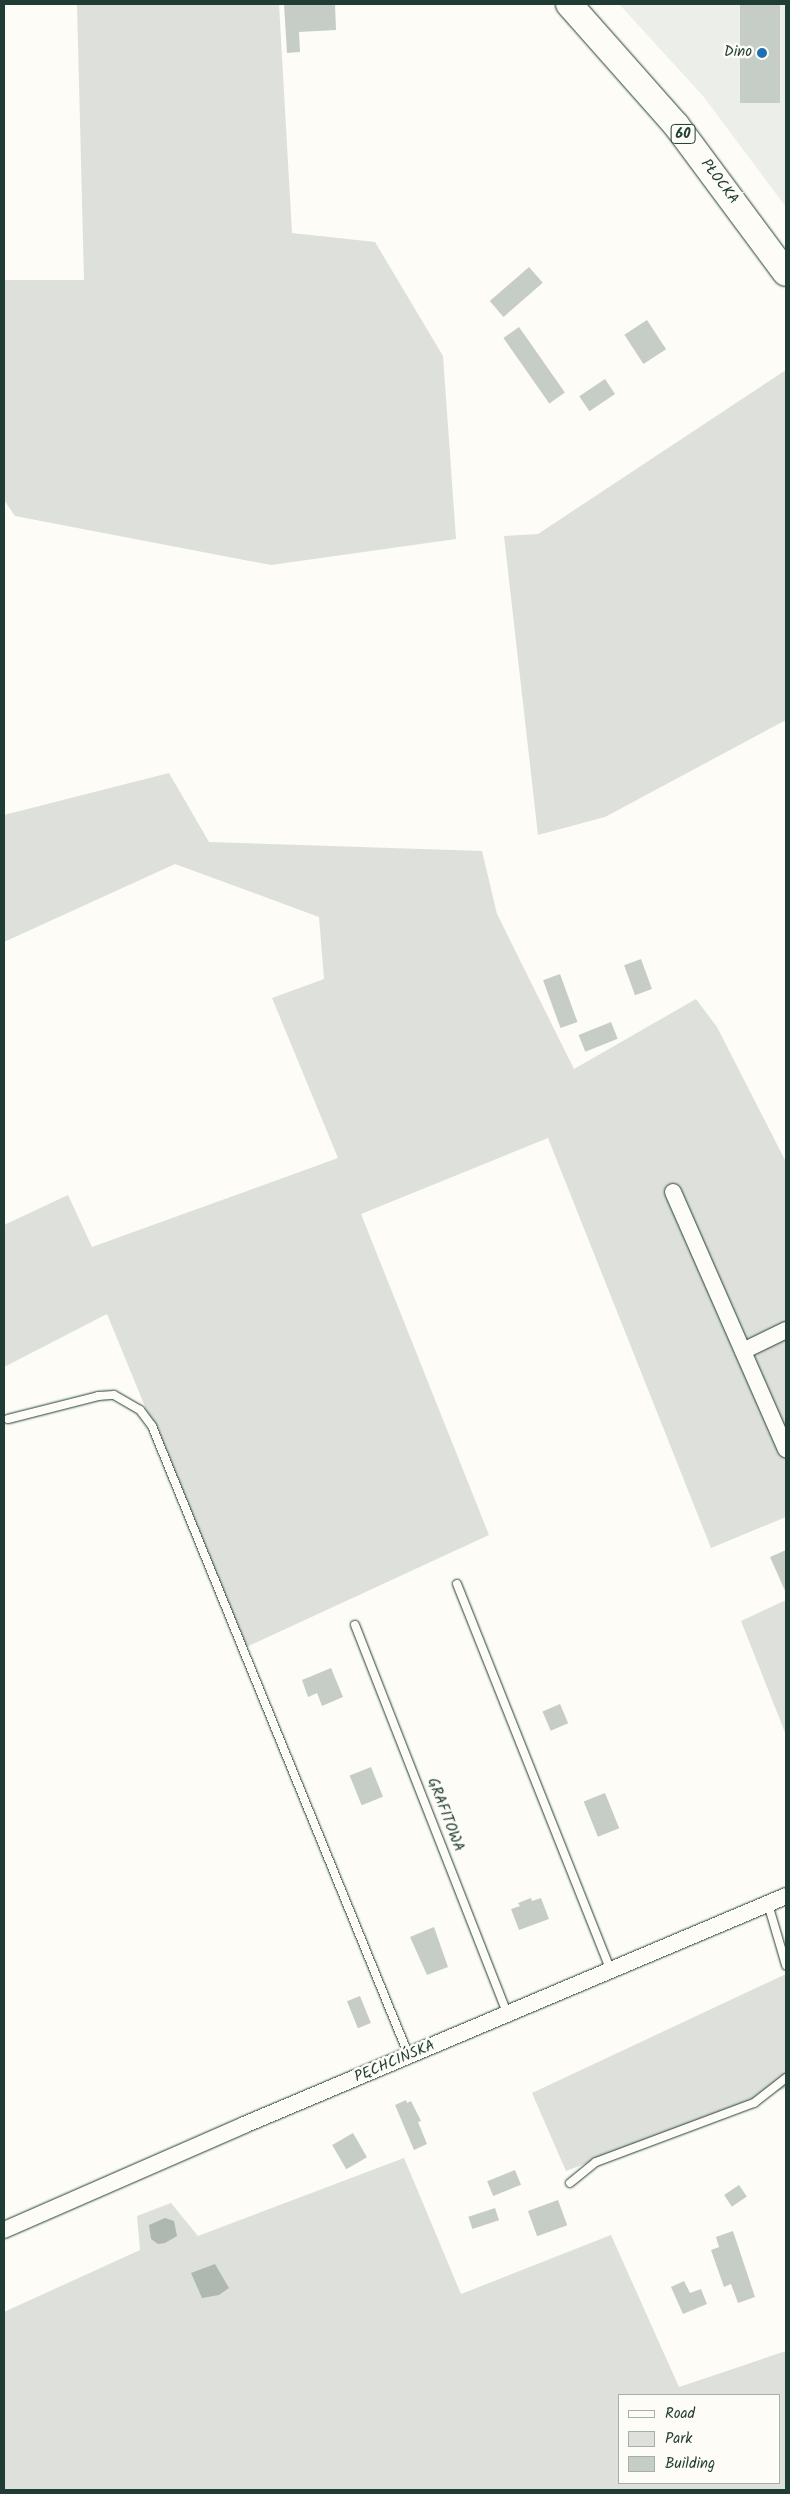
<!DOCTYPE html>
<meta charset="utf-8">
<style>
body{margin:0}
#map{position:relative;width:790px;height:2494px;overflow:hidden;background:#fdfcf7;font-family:Kalam,sans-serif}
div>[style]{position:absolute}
.built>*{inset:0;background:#eceee9}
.green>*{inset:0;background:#dde0db}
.water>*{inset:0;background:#aeb8b1}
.building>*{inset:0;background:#c6cdc7;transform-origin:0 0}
.roads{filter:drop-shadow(0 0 1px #1f3d34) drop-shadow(0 0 1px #1f3d34)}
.lane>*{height:8px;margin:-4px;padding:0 4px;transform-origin:4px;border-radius:4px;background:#fdfcf7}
.street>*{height:16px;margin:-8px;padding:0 8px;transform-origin:8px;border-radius:8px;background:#fdfcf7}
.primary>*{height:26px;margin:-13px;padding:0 13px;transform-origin:13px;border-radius:13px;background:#fdfcf7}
.dots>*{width:14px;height:14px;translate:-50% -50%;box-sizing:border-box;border:2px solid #fdfcf7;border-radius:50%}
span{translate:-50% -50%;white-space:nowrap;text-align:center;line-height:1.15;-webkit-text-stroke:5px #fdfcf7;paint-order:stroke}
.shield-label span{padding:1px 4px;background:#fdfcf7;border:1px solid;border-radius:4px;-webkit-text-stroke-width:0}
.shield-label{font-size:14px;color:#1f3d34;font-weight:700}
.poi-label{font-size:15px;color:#1f3d34}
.right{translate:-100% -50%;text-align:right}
.street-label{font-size:15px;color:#1f3d34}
.frame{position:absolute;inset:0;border:5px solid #1f3d34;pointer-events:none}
.legend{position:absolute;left:618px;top:2394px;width:162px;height:90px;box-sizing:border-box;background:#fdfcf7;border:1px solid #a4b0a9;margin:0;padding:6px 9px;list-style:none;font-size:15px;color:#1f3d34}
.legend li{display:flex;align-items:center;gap:10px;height:25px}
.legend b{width:25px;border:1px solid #a4b0a9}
</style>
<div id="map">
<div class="built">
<i style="clip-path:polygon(619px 4px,786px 4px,786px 207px,703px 96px)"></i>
</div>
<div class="green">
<i style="clip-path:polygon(77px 4px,279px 4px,292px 233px,375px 242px,443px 356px,456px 539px,271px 565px,15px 516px,4px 500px,4px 280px,84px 280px)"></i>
<i style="clip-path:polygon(786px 370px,786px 720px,605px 817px,538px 835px,504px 536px,538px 534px)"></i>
<i style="clip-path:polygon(169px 773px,209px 842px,482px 851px,497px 914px,574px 1069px,696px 999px,717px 1027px,786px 1162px,786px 1517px,711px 1548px,548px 1138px,361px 1214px,489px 1535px,244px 1648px,107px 1314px,4px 1367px,4px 1225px,68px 1195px,92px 1247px,338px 1158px,272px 998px,324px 979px,319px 917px,175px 864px,4px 942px,4px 815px)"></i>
<i style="clip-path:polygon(786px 1600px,786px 1735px,741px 1621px)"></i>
<i style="clip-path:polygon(786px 1974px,786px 2088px,566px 2171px,532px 2093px)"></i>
<i style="clip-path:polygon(evenodd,404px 2158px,461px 2294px,611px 2235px,679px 2387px,786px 2351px,786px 2490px,4px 2490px,4px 2312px,140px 2250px,137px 2216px,171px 2203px,198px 2236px,404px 2158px,619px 2395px,779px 2395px,779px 2483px,619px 2483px,619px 2395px)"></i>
</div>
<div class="water">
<i style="clip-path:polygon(165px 2218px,174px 2221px,177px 2236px,165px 2243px,158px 2244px,151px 2239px,149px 2225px)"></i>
<i style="clip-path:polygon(215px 2264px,229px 2288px,219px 2295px,202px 2298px,191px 2273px)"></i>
</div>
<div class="building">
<i style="clip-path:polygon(284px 4px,335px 4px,336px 30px,299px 32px,300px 52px,287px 53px)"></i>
<i style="left:740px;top:4px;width:40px;height:99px"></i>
<i style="left:529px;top:267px;width:21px;height:52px;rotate:49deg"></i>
<i style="left:647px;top:320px;width:35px;height:27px;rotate:57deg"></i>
<i style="left:519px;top:327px;width:80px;height:19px;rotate:55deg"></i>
<i style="left:605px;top:379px;width:18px;height:31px;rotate:56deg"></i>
<i style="left:641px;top:959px;width:32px;height:18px;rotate:70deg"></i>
<i style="left:560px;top:974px;width:51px;height:18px;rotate:70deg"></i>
<i style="left:611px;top:1022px;width:18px;height:35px;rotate:68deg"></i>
<i style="clip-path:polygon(786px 1550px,786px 1593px,770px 1557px)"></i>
<i style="clip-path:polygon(331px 1668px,343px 1697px,322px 1706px,317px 1693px,308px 1697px,302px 1680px)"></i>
<i style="left:560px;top:1704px;width:21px;height:19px;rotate:67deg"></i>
<i style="left:371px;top:1767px;width:32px;height:23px;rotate:68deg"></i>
<i style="left:605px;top:1793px;width:38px;height:23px;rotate:68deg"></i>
<i style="clip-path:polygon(531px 1898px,532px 1901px,541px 1898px,549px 1919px,519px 1930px,511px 1909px,520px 1906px,518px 1903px)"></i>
<i style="clip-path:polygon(434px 1927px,448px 1967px,427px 1975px,410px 1937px)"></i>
<i style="left:360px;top:1996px;width:29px;height:14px;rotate:68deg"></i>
<i style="clip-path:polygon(406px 2100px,407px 2103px,411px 2101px,421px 2121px,418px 2122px,427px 2144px,414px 2150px,395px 2105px)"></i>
<i style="left:353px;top:2133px;width:28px;height:24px;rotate:60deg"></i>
<i style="left:515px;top:2170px;width:16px;height:30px;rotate:68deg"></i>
<i style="left:739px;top:2185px;width:14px;height:18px;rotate:56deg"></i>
<i style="left:558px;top:2200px;width:27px;height:32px;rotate:70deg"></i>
<i style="left:495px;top:2208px;width:13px;height:28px;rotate:72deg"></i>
<i style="clip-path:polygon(733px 2231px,755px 2297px,738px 2303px,731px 2284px,724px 2287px,711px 2250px,719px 2247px,716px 2237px)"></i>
<i style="clip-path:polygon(684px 2281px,690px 2293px,701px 2289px,707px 2304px,683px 2314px,671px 2287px)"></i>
</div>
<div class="roads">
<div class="lane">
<i style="left:8px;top:1419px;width:93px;rotate:-14.3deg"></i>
<i style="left:98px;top:1396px;width:16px;rotate:-4deg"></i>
<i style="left:114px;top:1395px;width:30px;rotate:30deg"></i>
<i style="left:140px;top:1410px;width:20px;rotate:53deg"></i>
<i style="left:152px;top:1426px;width:680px;rotate:67.81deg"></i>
<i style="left:457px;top:1584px;width:417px;rotate:68.3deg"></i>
<i style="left:355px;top:1625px;width:419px;rotate:68.6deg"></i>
<i style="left:768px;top:1904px;width:64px;rotate:73.6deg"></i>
<i style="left:570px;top:2183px;width:33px;rotate:-39deg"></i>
<i style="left:596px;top:2162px;width:169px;rotate:-20.5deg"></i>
<i style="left:754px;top:2103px;width:41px;rotate:-38deg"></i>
</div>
<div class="street">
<i style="left:673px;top:1192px;width:281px;rotate:66.3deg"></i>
<i style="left:743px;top:1351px;width:48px;rotate:-26deg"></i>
<i style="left:4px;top:2230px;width:262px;rotate:-23.6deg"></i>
<i style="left:244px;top:2125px;width:588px;rotate:-22.9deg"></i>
</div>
<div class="primary">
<i style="left:569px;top:4px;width:162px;rotate:48.5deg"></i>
<i style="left:676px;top:125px;width:184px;rotate:53.4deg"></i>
</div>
</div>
<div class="dots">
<i style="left:762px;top:53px;background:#1f6fb2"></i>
</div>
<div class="shield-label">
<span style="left:683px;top:134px">60</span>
</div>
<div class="poi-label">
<span class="right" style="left:752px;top:53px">Dino</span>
</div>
<div class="street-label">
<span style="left:719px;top:182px;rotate:53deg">PŁOCKA</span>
<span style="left:445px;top:1815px;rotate:69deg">GRAFITOWA</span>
<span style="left:395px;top:2062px;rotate:-23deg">PĘCHCIŃSKA</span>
</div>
<div class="frame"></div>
<ul class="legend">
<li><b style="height:6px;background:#fdfcf7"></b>Road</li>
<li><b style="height:14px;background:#dde0db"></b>Park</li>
<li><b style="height:14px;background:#c6cdc7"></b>Building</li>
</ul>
</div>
